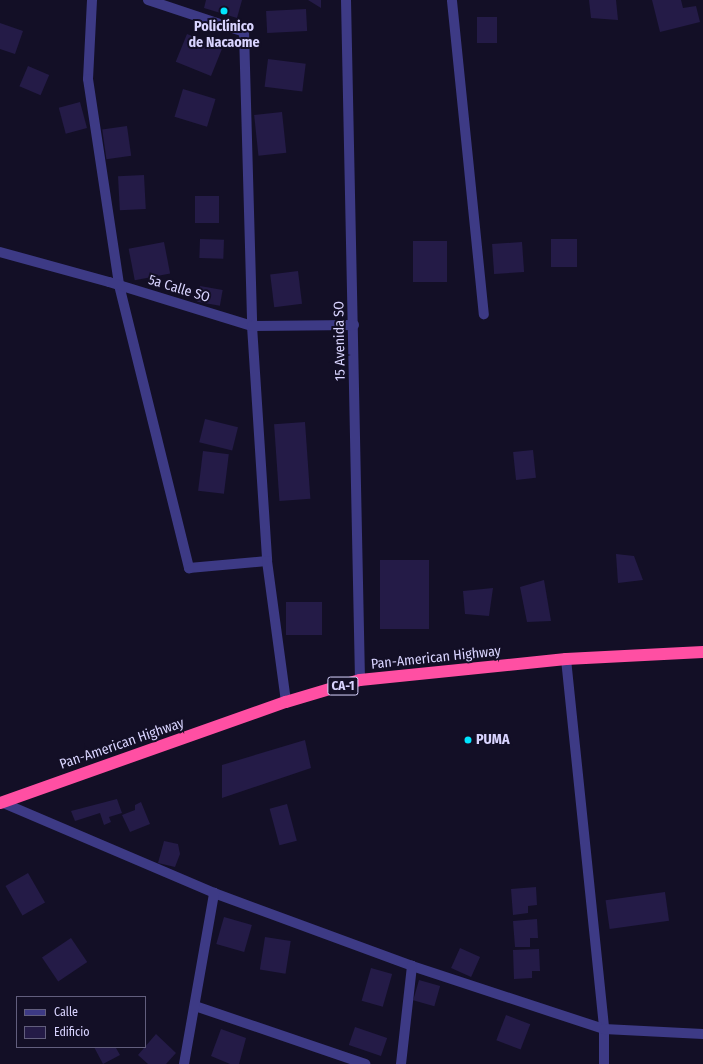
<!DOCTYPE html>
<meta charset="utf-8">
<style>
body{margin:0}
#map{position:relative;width:703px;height:1064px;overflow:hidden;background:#130f26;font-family:"Fira Sans Condensed",sans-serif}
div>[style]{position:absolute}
.building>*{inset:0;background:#241b47;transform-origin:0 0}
.street>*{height:10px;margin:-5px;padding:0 5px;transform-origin:5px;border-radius:5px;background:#3d3a85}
.highway>*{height:12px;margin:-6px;padding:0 6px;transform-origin:6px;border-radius:6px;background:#ff4fa3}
.dots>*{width:11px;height:11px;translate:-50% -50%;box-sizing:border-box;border:2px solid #130f26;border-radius:50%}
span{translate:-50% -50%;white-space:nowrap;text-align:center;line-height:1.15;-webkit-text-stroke:4px #130f26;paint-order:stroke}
.shield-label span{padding:1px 3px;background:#130f26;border:1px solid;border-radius:3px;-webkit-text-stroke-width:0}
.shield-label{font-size:13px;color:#d9d4ff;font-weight:700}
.poi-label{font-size:14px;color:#d9d4ff;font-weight:700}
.left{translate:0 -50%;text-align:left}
.street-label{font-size:14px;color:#d9d4ff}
.legend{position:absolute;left:16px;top:996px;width:130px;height:52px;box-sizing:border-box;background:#130f26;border:1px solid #625e7d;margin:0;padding:5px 7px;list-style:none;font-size:12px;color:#d9d4ff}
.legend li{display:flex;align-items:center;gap:8px;height:20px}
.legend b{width:20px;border:1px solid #625e7d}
</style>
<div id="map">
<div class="building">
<i style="clip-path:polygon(206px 0,242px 0,237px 18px,204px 8px)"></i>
<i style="clip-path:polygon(308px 0,321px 0,321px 8px)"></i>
<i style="clip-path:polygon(589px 0,616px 0,618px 20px,591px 18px)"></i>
<i style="clip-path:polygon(652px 0,681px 0,683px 8px,696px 6px,700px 22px,660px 32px)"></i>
<i style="left:306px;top:9px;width:22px;height:40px;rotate:87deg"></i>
<i style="left:477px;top:17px;width:20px;height:26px"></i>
<i style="clip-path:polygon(0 23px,23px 31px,15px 54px,0 49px)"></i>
<i style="left:187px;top:34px;width:38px;height:30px;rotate:22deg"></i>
<i style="left:268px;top:59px;width:38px;height:28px;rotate:7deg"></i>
<i style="left:28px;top:66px;width:23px;height:22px;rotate:23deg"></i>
<i style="left:183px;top:89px;width:34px;height:29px;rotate:17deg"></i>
<i style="left:80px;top:102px;width:27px;height:22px;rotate:75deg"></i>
<i style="left:282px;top:112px;width:41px;height:28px;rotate:84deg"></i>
<i style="left:127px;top:126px;width:30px;height:25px;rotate:82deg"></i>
<i style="left:144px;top:175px;width:34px;height:26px;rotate:87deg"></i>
<i style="left:195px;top:196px;width:24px;height:27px"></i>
<i style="left:200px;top:239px;width:24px;height:19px;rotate:2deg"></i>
<i style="left:551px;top:239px;width:26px;height:28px"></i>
<i style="left:413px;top:241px;width:34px;height:41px"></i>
<i style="left:164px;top:242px;width:32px;height:36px;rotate:79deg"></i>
<i style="left:522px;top:242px;width:30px;height:30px;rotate:86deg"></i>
<i style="left:298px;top:271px;width:33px;height:28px;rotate:83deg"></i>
<i style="left:200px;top:286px;width:23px;height:16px;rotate:10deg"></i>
<i style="left:205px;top:419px;width:34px;height:24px;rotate:14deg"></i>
<i style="left:305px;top:422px;width:77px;height:31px;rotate:86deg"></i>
<i style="left:533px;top:450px;width:28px;height:20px;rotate:84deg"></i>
<i style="left:203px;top:451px;width:26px;height:40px;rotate:7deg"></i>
<i style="clip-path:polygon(616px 554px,634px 556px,643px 580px,618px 583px)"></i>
<i style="left:380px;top:560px;width:49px;height:69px"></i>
<i style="clip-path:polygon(544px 580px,551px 621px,527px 622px,520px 587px)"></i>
<i style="clip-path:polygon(493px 588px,489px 616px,465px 614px,463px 591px)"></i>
<i style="left:286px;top:602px;width:36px;height:33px"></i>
<i style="clip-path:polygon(305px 740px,311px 768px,222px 798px,222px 765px)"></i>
<i style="clip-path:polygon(117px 799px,122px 813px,109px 817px,111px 822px,104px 825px,100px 813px,75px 821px,71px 811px)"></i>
<i style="clip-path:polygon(141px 802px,150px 824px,130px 832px,122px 815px,135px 810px,135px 805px)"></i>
<i style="left:287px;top:804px;width:38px;height:18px;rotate:75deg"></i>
<i style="clip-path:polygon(164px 841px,178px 844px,180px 854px,175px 867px,158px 863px)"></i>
<i style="left:28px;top:873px;width:34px;height:26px;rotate:60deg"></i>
<i style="clip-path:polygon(536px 887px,537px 905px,528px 906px,528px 913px,513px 915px,511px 889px)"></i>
<i style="left:665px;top:892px;width:29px;height:60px;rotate:82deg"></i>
<i style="left:224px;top:917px;width:29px;height:28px;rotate:16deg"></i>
<i style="clip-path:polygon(537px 919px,538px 938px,530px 938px,530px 947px,515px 947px,513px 921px)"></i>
<i style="left:265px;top:937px;width:26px;height:33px;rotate:9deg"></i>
<i style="left:71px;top:938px;width:29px;height:35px;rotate:56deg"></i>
<i style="left:460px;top:948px;width:22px;height:22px;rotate:24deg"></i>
<i style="clip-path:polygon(539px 949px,540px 971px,532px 971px,532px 978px,514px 979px,513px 950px)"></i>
<i style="left:371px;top:968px;width:22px;height:34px;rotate:16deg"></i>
<i style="left:419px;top:980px;width:22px;height:21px;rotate:16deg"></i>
<i style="left:506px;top:1015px;width:26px;height:27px;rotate:21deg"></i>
<i style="left:355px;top:1027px;width:34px;height:19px;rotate:19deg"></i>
<i style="clip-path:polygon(221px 1029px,246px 1038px,239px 1064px,230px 1064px,211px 1056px)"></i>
<i style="clip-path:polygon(156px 1034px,176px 1053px,166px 1064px,148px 1064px,138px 1055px)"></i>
<i style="clip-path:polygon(94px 1047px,119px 1047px,116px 1048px,120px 1055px,103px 1064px)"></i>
</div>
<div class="street">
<i style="left:92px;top:0;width:79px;rotate:92.9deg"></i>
<i style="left:88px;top:79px;width:208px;rotate:81.4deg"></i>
<i style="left:119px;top:285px;width:292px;rotate:76.1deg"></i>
<i style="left:189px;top:568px;width:78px;rotate:-5.1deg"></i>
<i style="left:148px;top:0;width:101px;rotate:18.4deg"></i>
<i style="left:244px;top:32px;width:294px;rotate:88.4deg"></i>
<i style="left:252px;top:326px;width:235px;rotate:86.3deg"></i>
<i style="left:267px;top:561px;width:142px;rotate:82.3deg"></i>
<i style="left:346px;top:0;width:680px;rotate:88.82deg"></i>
<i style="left:452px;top:1px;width:315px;rotate:84.2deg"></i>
<i style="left:0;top:252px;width:113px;rotate:15.4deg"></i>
<i style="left:109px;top:282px;width:150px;rotate:17.1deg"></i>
<i style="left:252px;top:326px;width:102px;rotate:-0.6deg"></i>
<i style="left:566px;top:659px;width:372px;rotate:84.1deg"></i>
<i style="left:604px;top:1029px;width:35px;rotate:90deg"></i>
<i style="left:1px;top:802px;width:232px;rotate:23.1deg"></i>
<i style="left:214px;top:893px;width:211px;rotate:20.2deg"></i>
<i style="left:412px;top:966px;width:202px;rotate:18.2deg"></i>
<i style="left:604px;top:1029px;width:99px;rotate:2.9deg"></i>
<i style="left:195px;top:1006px;width:180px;rotate:18.8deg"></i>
<i style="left:184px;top:1064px;width:174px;rotate:-80deg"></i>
<i style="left:401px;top:1064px;width:99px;rotate:-83.6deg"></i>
</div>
<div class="highway">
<i style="left:0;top:803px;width:303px;rotate:-19.5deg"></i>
<i style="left:286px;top:702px;width:77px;rotate:-16.6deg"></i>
<i style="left:360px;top:680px;width:207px;rotate:-5.8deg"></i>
<i style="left:566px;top:659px;width:137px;rotate:-2.9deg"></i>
</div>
<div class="dots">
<i style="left:224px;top:11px;background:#00e5ff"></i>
<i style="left:468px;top:740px;background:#00e5ff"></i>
</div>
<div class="shield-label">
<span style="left:343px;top:686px">CA-1</span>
</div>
<div class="poi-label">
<span style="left:224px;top:35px">Policlínico<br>de Nacaome</span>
<span class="left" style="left:476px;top:740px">PUMA</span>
</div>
<div class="street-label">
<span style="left:179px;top:289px;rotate:17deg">5a Calle SO</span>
<span style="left:340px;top:341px;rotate:-91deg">15 Avenida SO</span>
<span style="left:436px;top:658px;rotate:-6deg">Pan-American Highway</span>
<span style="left:122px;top:744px;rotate:-19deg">Pan-American Highway</span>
</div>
<ul class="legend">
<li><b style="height:5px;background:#3d3a85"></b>Calle</li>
<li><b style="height:11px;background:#241b47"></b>Edificio</li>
</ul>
</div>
